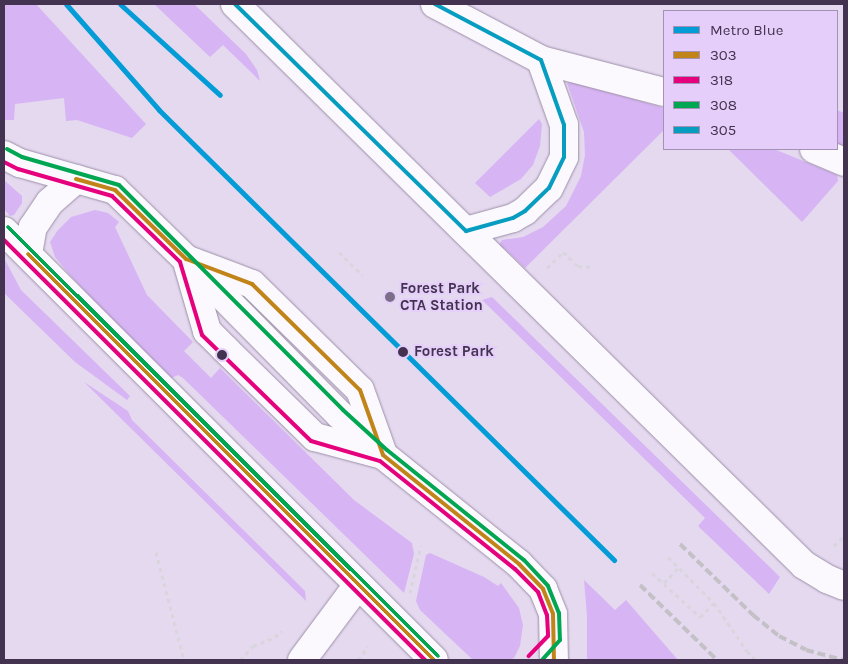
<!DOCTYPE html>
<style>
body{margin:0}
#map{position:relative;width:848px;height:664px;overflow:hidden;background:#e5d9f0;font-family:Karla,sans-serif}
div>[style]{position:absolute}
.green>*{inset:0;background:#d7b4f3}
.path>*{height:3px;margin-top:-1.5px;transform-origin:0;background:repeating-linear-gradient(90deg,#d9d5dc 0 4px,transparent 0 8px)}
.roads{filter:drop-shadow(0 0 1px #9c90a7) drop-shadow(0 0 1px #9c90a7)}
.minor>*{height:28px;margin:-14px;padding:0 14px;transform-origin:14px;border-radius:14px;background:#fbf9fd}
.rail>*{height:4px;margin-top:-2px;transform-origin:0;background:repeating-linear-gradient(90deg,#c3c0c6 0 8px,transparent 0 12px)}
.bus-1>*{height:4px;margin:-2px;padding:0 2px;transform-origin:2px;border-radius:2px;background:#c18418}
.bus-2>*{height:4px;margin:-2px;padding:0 2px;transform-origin:2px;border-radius:2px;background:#e5007d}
.bus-3>*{height:4px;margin:-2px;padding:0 2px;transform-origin:2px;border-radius:2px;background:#00a651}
.bus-4>*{height:4px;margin:-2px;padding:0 2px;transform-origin:2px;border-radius:2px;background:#079dc1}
.metro-1>*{height:5px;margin:-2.5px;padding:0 2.5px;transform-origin:2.5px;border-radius:2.5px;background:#039cd7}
.dots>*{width:14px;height:14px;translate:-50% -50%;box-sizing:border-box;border:2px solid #e5cffa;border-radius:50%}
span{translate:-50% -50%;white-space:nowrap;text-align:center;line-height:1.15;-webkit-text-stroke:4px #e5cffa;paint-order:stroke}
.poi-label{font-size:15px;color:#433350;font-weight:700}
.left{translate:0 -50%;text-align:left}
.stop-label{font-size:15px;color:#433350;font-weight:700}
.frame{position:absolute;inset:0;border:5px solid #433350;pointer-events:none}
.legend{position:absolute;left:663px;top:10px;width:175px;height:140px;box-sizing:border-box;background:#e5cffa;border:1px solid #a491b6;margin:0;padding:6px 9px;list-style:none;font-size:15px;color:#433350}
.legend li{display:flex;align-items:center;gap:10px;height:25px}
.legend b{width:25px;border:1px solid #a491b6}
</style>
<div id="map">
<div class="green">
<i style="clip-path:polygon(4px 4px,36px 4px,146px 124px,132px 138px,77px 120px,66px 121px,64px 98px,15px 104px,14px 120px,4px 120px)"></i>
<i style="clip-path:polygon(154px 4px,194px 4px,246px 54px,257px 70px,260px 81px,223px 45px,210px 57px)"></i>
<i style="clip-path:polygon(572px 81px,664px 108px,664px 130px,525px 268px,504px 248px,500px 251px,499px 245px,502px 240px,523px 237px,543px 227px,566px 206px,581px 176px,585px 155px,584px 132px,567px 83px)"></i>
<i style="clip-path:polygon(837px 110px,844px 113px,844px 150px,837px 147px)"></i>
<i style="clip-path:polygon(539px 119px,542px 124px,540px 146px,533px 165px,521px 179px,490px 197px,475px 183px)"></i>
<i style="clip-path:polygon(728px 149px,774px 149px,837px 175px,838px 181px,802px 222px)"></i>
<i style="clip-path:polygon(4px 180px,22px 196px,22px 203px,14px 215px,10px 216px,4px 209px)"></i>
<i style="clip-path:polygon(95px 210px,108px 213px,119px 222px,115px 227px,147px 295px,193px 342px,184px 351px,211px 378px,220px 368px,354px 500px,412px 543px,414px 554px,404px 593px,183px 378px,178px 375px,169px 379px,163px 376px,68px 273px,55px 257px,50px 242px,58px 230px,71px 217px)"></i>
<i style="clip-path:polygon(4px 258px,21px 290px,130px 396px,127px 400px,75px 362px,4px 293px)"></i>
<i style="clip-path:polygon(492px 297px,780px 577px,769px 594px,698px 526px,705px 518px,482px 300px)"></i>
<i style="clip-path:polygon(84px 382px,128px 411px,132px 420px,305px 591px,306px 601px)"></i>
<i style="clip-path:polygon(430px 553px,484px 577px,498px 586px,501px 583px,519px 608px,523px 625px,520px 646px,514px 658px,509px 660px,473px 660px,420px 610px,416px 601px,426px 555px)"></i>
<i style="clip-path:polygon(584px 580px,615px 610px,626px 600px,678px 660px,587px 660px,587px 616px)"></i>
</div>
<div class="path">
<i style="left:339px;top:252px;width:33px;rotate:45deg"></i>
<i style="left:547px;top:268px;width:23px;rotate:-45deg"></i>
<i style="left:563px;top:252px;width:21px;rotate:43deg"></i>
<i style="left:578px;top:266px;width:16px;rotate:4deg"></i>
<i style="left:834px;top:546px;width:14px;rotate:-45deg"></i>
<i style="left:156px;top:552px;width:112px;rotate:75.5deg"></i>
<i style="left:668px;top:557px;width:65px;rotate:45deg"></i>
<i style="left:714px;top:603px;width:58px;rotate:55.5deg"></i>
<i style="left:747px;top:651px;width:13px;rotate:45deg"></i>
<i style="left:652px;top:573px;width:65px;rotate:42.5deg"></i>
<i style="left:700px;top:617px;width:20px;rotate:-45deg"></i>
<i style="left:664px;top:583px;width:22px;rotate:-47deg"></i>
<i style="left:410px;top:593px;width:49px;rotate:-77.1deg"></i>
<i style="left:240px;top:660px;width:19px;rotate:-47deg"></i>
<i style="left:253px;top:646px;width:24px;rotate:-22deg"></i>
<i style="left:275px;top:637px;width:9px;rotate:-41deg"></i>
<i style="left:358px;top:660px;width:17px;rotate:-54deg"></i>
</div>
<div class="roads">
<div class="minor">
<i style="left:235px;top:4px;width:799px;rotate:44.59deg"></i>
<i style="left:804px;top:565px;width:27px;rotate:31deg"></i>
<i style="left:827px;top:579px;width:18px;rotate:22deg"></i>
<i style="left:435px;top:4px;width:120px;rotate:27.8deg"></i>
<i style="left:541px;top:60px;width:127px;rotate:14.6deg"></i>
<i style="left:814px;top:149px;width:33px;rotate:23deg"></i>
<i style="left:4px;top:155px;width:18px;rotate:27deg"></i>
<i style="left:20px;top:163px;width:99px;rotate:15.9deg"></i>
<i style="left:115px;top:190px;width:99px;rotate:44.2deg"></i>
<i style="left:186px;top:259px;width:218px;rotate:45.4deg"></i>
<i style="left:339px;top:414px;width:60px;rotate:43deg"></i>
<i style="left:383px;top:455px;width:174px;rotate:38.7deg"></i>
<i style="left:519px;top:564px;width:35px;rotate:46deg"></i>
<i style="left:543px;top:589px;width:27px;rotate:68deg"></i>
<i style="left:553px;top:614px;width:46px;rotate:88.8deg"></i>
<i style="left:4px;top:231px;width:607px;rotate:44.93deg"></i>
<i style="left:466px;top:231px;width:49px;rotate:-15.5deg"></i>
<i style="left:513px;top:218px;width:14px;rotate:-30deg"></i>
<i style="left:525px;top:211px;width:33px;rotate:-44deg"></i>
<i style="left:549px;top:188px;width:34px;rotate:-64deg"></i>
<i style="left:564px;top:157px;width:32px;rotate:-90deg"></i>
<i style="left:564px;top:125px;width:69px;rotate:-109.5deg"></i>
<i style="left:28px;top:254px;width:27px;rotate:-80deg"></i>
<i style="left:33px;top:227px;width:30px;rotate:-56deg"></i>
<i style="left:50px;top:202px;width:35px;rotate:-41deg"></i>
<i style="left:191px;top:261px;width:65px;rotate:20.7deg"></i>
<i style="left:252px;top:284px;width:151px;rotate:44.5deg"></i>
<i style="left:360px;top:390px;width:65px;rotate:70.2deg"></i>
<i style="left:188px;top:265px;width:69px;rotate:73.9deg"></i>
<i style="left:207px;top:331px;width:25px;rotate:45deg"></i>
<i style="left:225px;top:349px;width:126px;rotate:44.4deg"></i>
<i style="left:315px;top:437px;width:66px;rotate:14.9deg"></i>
<i style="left:302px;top:660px;width:94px;rotate:-53.3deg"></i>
</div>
</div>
<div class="rail">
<i style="left:680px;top:544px;width:102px;rotate:44.2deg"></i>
<i style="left:753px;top:615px;width:33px;rotate:39deg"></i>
<i style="left:779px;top:636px;width:30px;rotate:27deg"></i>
<i style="left:806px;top:650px;width:39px;rotate:15deg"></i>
<i style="left:640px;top:585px;width:107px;rotate:44.2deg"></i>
</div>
<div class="bus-1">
<i style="left:76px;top:179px;width:41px;rotate:15.8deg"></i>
<i style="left:115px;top:190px;width:99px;rotate:44.2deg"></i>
<i style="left:186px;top:259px;width:71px;rotate:20.7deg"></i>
<i style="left:252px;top:284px;width:151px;rotate:44.5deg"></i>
<i style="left:360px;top:390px;width:69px;rotate:70.5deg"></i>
<i style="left:383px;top:455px;width:174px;rotate:38.7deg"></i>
<i style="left:519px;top:564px;width:35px;rotate:46deg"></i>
<i style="left:543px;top:589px;width:27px;rotate:68deg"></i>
<i style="left:553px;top:614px;width:46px;rotate:88.8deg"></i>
<i style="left:28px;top:254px;width:574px;rotate:45deg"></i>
</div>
<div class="bus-2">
<i style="left:4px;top:162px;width:16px;rotate:27deg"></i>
<i style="left:18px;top:169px;width:98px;rotate:16deg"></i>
<i style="left:112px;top:196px;width:95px;rotate:44.1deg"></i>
<i style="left:180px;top:262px;width:76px;rotate:73.2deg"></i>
<i style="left:202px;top:335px;width:152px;rotate:44.2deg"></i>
<i style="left:311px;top:441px;width:72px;rotate:16.2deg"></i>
<i style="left:380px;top:461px;width:173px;rotate:38.7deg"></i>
<i style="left:515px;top:569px;width:33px;rotate:45deg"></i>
<i style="left:538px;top:592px;width:25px;rotate:69deg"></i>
<i style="left:547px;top:615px;width:21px;rotate:87deg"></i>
<i style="left:548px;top:636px;width:28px;rotate:134deg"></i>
<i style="left:4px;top:240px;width:595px;rotate:44.93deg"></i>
</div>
<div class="bus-3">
<i style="left:7px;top:149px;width:17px;rotate:28deg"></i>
<i style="left:22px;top:157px;width:101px;rotate:16.1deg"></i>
<i style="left:119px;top:185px;width:317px;rotate:45.1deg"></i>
<i style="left:343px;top:410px;width:59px;rotate:42.3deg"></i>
<i style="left:387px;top:450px;width:176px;rotate:38.8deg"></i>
<i style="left:524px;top:560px;width:35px;rotate:47deg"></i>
<i style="left:548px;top:586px;width:29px;rotate:68deg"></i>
<i style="left:559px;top:613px;width:27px;rotate:88deg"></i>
<i style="left:560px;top:640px;width:27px;rotate:132deg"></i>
<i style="left:8px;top:227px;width:607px;rotate:44.93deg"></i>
</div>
<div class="bus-4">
<i style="left:235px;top:4px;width:324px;rotate:44.5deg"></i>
<i style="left:466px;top:231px;width:49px;rotate:-15.5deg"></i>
<i style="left:513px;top:218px;width:14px;rotate:-30deg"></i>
<i style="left:525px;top:211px;width:33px;rotate:-44deg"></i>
<i style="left:549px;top:188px;width:34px;rotate:-64deg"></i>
<i style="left:564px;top:157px;width:32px;rotate:-90deg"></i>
<i style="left:564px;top:125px;width:69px;rotate:-109.5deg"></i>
<i style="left:541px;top:60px;width:120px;rotate:-152.2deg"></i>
</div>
<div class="metro-1">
<i style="left:66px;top:4px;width:141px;rotate:48.7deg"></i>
<i style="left:159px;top:110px;width:640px;rotate:44.68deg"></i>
<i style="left:120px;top:4px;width:135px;rotate:42.3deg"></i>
</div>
<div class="dots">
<i style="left:390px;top:297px;background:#7c6d88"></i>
<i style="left:403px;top:352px;background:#433350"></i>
<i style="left:222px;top:355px;background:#433350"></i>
</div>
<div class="poi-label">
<span class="left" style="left:400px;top:297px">Forest Park<br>CTA Station</span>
</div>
<div class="stop-label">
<span class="left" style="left:414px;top:352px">Forest Park</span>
</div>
<div class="frame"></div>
<ul class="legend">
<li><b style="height:6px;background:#039cd7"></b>Metro Blue</li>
<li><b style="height:6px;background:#c18418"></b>303</li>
<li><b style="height:6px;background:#e5007d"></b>318</li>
<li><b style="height:6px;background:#00a651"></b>308</li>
<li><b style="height:6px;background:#079dc1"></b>305</li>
</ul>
</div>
